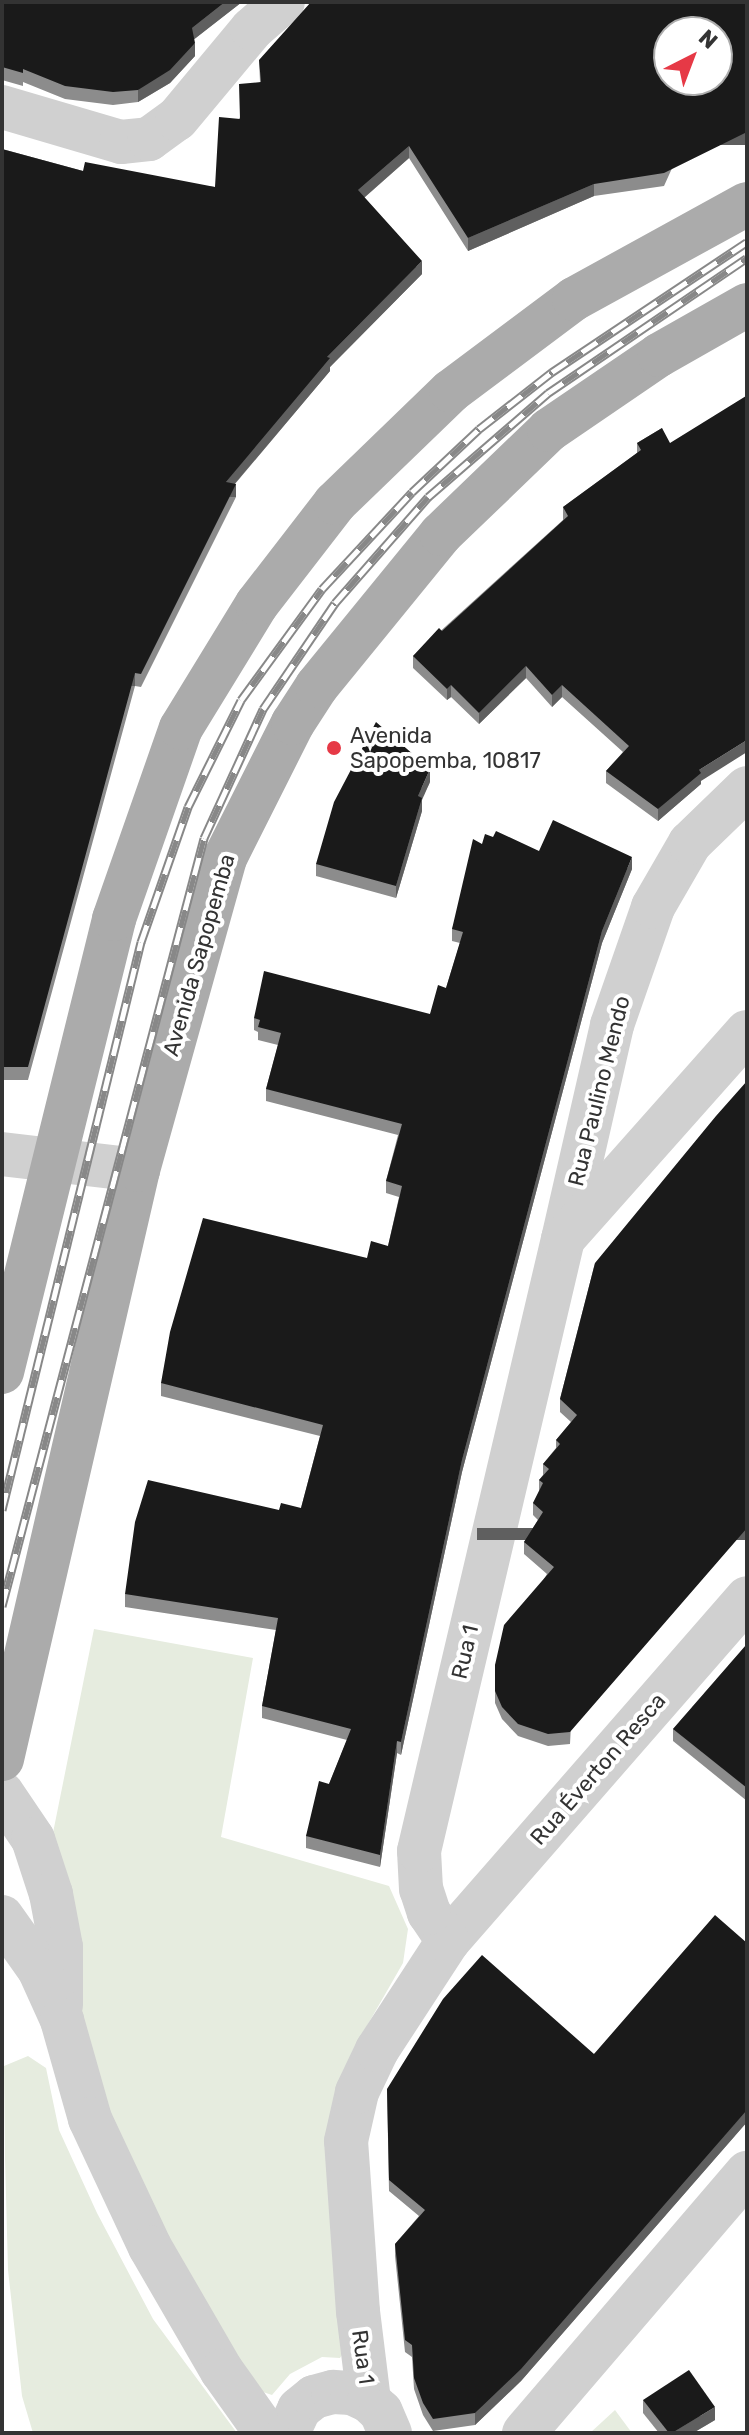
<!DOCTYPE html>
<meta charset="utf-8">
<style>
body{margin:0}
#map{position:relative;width:749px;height:2435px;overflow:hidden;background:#fff;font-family:Rubik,sans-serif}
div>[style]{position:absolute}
.green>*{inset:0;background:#e6ecdf}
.minor>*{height:44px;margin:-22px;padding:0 22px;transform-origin:22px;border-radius:22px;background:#d0d0d0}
.primary>*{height:44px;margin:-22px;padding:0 22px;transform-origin:22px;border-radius:22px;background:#ababab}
.rail>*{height:9px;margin-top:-4.5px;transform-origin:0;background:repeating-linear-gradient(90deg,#fff 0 18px,#888 0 36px);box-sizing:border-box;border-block:2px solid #888}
.wall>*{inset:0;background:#8c8c8c}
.shaded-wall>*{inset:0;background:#5f5f5f;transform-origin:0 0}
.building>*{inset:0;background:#1a1a1a}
.dots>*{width:22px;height:22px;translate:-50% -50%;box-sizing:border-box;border:4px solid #fff;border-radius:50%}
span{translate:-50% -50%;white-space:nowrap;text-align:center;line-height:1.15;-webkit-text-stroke:8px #fff;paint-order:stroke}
.poi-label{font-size:22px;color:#333}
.left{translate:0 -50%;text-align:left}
.street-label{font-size:22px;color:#333}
.frame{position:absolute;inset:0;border:4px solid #333;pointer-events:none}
.north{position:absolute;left:653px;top:16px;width:80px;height:80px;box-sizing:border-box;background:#fff;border:2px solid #adadad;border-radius:50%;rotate:42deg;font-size:22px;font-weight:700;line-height:32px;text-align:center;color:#333}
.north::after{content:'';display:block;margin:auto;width:28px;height:36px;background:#e63946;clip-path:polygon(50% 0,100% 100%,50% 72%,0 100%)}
</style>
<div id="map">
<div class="green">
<i style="clip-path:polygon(94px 1629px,253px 1658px,221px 1837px,389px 1886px,408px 1929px,403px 1963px,360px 2038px,351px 2341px,340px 2358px,322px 2357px,290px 2374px,272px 2395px,257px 2390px,162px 2247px,29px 1952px)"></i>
<i style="clip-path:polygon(28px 2056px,46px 2068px,59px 2130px,97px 2213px,153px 2319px,237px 2433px,33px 2433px,22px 2396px,8px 2270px,5px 2159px,4px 2066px)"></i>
<i style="clip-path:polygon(615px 2410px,632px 2433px,590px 2433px)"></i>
</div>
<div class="minor">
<i style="left:2px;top:107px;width:124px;rotate:16.4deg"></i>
<i style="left:121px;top:142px;width:28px;rotate:-6deg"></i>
<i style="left:149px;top:139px;width:34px;rotate:-36deg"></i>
<i style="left:177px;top:119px;width:117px;rotate:-50.2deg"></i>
<i style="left:252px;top:29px;width:41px;rotate:-41.1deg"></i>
<i style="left:2px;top:1154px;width:137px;rotate:6.7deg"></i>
<i style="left:564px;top:1235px;width:215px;rotate:-77.1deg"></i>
<i style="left:612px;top:1025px;width:125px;rotate:-70.8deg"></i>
<i style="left:653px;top:907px;width:74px;rotate:-60deg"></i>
<i style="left:690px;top:843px;width:79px;rotate:-44deg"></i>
<i style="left:2px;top:1793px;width:55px;rotate:56deg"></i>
<i style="left:33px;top:1839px;width:58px;rotate:71.9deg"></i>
<i style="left:51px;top:1894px;width:54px;rotate:79.3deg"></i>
<i style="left:61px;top:1947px;width:58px;rotate:90deg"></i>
<i style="left:2px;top:1917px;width:64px;rotate:54.6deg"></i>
<i style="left:39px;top:1969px;width:56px;rotate:65.7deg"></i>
<i style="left:62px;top:2020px;width:103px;rotate:74.2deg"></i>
<i style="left:90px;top:2119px;width:141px;rotate:64.9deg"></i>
<i style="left:150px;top:2247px;width:143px;rotate:59.9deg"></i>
<i style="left:222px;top:2371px;width:76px;rotate:54.6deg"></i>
<i style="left:448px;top:1941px;width:455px;rotate:-48.9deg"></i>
<i style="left:369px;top:2401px;width:90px;rotate:-97deg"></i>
<i style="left:358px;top:2312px;width:171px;rotate:-94deg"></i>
<i style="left:346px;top:2141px;width:50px;rotate:-77.3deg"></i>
<i style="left:357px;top:2092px;width:47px;rotate:-64.5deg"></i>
<i style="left:377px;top:2050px;width:130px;rotate:-56.9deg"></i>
<i style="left:448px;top:1941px;width:34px;rotate:-124deg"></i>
<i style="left:429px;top:1913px;width:25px;rotate:-108deg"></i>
<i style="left:421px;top:1889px;width:38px;rotate:-93deg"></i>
<i style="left:419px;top:1851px;width:629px;rotate:-76.76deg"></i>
<i style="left:563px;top:1239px;width:277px;rotate:-48.4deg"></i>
<i style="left:288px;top:2433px;width:26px;rotate:-65deg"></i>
<i style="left:299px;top:2409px;width:19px;rotate:-39deg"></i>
<i style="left:314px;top:2397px;width:20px;rotate:-15deg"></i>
<i style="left:333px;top:2392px;width:19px;rotate:3deg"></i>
<i style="left:352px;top:2393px;width:19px;rotate:25deg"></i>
<i style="left:369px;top:2401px;width:16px;rotate:43deg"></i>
<i style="left:381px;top:2412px;width:23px;rotate:67deg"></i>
<i style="left:524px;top:2433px;width:343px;rotate:-49.4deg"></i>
</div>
<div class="primary">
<i style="left:2px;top:1372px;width:467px;rotate:-76.1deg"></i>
<i style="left:114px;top:919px;width:202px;rotate:-70.7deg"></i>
<i style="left:181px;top:728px;width:145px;rotate:-58.5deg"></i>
<i style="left:257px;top:604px;width:128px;rotate:-52.3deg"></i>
<i style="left:335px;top:503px;width:161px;rotate:-44deg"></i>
<i style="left:451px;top:391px;width:154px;rotate:-36.8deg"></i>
<i style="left:574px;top:299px;width:197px;rotate:-28.8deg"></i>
<i style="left:2px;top:1759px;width:604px;rotate:-77deg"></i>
<i style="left:138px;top:1170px;width:324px;rotate:-74.4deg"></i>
<i style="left:225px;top:858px;width:151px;rotate:-63.3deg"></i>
<i style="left:293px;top:723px;width:44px;rotate:-57deg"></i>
<i style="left:317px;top:686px;width:196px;rotate:-50.8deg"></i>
<i style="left:441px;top:534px;width:150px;rotate:-43.9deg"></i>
<i style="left:549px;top:430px;width:133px;rotate:-34.3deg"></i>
<i style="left:659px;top:355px;width:101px;rotate:-29.6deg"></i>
</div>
<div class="rail">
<i style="left:2px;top:1510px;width:585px;rotate:-76.25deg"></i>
<i style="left:141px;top:942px;width:143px;rotate:-70.8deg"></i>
<i style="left:188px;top:807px;width:119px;rotate:-63.6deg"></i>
<i style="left:241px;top:700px;width:137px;rotate:-53.9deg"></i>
<i style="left:322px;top:589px;width:132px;rotate:-47.1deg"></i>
<i style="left:412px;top:492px;width:92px;rotate:-43.2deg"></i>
<i style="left:479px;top:429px;width:93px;rotate:-38deg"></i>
<i style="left:552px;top:372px;width:234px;rotate:-33.7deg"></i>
<i style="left:2px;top:1606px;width:794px;rotate:-75.26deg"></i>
<i style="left:204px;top:838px;width:142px;rotate:-65.4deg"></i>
<i style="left:263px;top:709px;width:128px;rotate:-55.8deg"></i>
<i style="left:335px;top:603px;width:141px;rotate:-48.7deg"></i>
<i style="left:428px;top:497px;width:159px;rotate:-40.9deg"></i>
<i style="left:548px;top:393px;width:240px;rotate:-34.2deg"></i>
</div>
<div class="wall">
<i style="clip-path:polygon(2px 2px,242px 2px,194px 39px,195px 56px,170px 83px,138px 102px,113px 105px,65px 99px,23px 82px,23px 86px,2px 80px)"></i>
<i style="clip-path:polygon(747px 2px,664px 186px,594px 196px,468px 251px,409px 158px,364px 198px,422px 274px,330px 367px,330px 371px,235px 484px,236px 497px,141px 687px,135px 686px,28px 1080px,2px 1080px,2px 149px,83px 171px,215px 187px,239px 119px,260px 82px,259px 60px)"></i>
<i style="clip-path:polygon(662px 428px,701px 784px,658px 821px,606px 783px,606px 771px,623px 752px,562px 697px,552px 707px,526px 678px,479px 724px,451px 697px,447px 700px,413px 668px,413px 656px,563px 520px,563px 507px,637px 453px,637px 443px)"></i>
<i style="clip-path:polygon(430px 782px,422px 798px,422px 811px,396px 898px,316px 876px,316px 864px)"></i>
<i style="clip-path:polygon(482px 844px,539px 851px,632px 869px,602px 943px,462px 1472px,401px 1755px,397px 1753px,380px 1867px,306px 1848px,306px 1836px,329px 1784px,347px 1740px,262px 1718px,262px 1706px,276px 1630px,125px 1607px,125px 1594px,279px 1510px,301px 1508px,320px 1436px,161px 1396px,161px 1383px,367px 1258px,388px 1246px,399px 1197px,386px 1193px,386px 1181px,398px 1135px,266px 1101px,266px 1089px,278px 1045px,258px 1040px,258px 1032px,254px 1030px,254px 1018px,430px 1014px,446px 988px,460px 943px,452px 941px,452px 929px)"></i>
<i style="clip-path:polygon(595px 1263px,570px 1744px,548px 1746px,518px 1736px,502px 1719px,495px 1703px,495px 1665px,547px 1574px,524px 1554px,524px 1542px,538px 1520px,533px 1515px,533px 1503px,539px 1491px,539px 1480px,543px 1475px,543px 1464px,556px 1448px,556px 1440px,571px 1422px,560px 1412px,560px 1399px)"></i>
<i style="clip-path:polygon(747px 1644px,747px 1801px,673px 1741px,673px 1729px)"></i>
<i style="clip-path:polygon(747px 1943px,747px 2122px,521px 2381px,475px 2425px,433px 2431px,423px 2415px,414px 2389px,412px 2357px,405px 2352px,395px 2256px,395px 2244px,419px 2216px,389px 2191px,387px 2089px,594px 2054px)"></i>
<i style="clip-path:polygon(643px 2400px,715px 2420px,693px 2433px,659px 2433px,643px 2413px)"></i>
</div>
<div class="shaded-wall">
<i style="clip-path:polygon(225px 2px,242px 2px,192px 41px,192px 28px)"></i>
<i style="clip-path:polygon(195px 43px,195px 56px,170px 83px,138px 102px,138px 90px)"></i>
<i style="left:747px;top:132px;width:13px;height:93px;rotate:90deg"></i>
<i style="clip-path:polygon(409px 146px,409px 158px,358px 203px,358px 190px)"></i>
<i style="clip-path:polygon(594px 184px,594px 196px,468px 251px,468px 238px)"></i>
<i style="clip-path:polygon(422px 261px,422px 274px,330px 367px,330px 371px,226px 494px,226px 482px,327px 357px)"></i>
<i style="left:236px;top:484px;width:13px;height:212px;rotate:90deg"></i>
<i style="clip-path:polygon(526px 666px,526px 678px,479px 724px,479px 713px)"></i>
<i style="left:135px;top:673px;width:13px;height:408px;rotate:90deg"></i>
<i style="clip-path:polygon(451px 685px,451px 697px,447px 700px,447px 689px)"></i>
<i style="clip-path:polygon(562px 685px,562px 697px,552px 707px,552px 695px)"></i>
<i style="clip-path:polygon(747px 740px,747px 752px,701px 781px,701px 784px,658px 821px,658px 809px,699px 770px)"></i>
<i style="clip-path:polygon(430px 769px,430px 782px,418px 809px,418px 796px)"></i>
<i style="clip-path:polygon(422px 798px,422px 811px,396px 898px,396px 886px)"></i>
<i style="clip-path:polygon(632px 857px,632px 869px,602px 943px,462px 1472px,401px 1755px,401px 1742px,462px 1460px,602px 931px)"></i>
<i style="left:747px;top:1528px;width:12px;height:270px;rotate:90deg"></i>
<i style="clip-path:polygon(397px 1741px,397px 1753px,380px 1867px,380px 1855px)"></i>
<i style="clip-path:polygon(747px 2110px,747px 2122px,521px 2381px,475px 2425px,475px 2413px)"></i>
<i style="clip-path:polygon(715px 2407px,715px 2420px,693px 2433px,672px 2433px)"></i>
</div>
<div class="building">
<i style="clip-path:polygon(2px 2px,225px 2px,192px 28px,195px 43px,170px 70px,138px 90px,113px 92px,65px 86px,23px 69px,23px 73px,2px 67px)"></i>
<i style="clip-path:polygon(evenodd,311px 2px,747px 2px,747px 132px,664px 173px,594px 184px,468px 238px,409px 146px,358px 190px,422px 261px,327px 357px,330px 358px,226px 482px,236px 484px,141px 674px,135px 673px,28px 1067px,2px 1067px,2px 149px,83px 171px,85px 162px,215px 187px,219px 117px,240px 119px,239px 84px,261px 82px,259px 60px,311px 2px,669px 32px,717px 32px,717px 80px,669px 80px,669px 32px)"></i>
<i style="clip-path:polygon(746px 396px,747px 398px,747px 740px,699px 770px,701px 773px,658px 809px,606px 771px,629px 746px,562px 685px,552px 695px,526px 666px,479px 713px,451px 685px,447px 689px,413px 656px,439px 628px,442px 631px,568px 516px,563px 507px,641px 450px,637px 443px,662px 428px,670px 443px)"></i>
<i style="clip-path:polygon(376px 722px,430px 769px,418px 796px,422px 798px,396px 886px,316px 864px,334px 802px)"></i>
<i style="clip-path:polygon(553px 820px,632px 857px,602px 931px,462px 1460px,401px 1742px,397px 1741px,380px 1855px,306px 1836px,319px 1781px,329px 1784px,351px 1729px,262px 1706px,278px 1618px,125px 1594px,135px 1522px,148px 1480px,279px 1510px,281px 1503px,301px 1508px,323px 1425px,161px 1383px,170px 1332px,203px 1218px,367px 1258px,371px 1241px,388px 1246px,402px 1186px,386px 1181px,402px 1124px,266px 1089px,281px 1033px,258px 1027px,260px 1020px,254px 1018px,264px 971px,430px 1014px,438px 985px,446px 988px,463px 932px,452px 929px,473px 839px,482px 844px,485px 834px,493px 837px,496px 831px,539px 851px)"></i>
<i style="clip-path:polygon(747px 1081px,747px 1528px,570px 1732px,548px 1734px,518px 1724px,502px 1707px,495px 1691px,495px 1665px,504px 1625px,554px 1567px,524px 1542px,543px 1512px,533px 1503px,543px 1483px,539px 1480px,549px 1469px,543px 1464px,560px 1444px,556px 1440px,577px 1415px,560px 1399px,595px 1263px,716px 1116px)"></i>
<i style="clip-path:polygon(747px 1644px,747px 1788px,673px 1729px)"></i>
<i style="clip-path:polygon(715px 1915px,747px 1943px,747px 2110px,521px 2369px,475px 2413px,433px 2419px,423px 2403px,414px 2378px,412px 2345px,405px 2340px,395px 2244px,425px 2210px,389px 2180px,387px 2089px,443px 1999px,482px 1955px,594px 2054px)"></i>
<i style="clip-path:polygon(689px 2370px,715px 2407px,672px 2433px,669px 2433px,643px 2400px)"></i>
</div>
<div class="dots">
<i style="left:334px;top:748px;background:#e63946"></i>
</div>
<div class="poi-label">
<span class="left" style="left:350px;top:748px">Avenida<br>Sapopemba, 10817</span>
</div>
<div class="street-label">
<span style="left:199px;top:955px;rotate:-74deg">Avenida Sapopemba</span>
<span style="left:599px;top:1091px;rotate:-76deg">Rua Paulino Mendo</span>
<span style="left:465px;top:1652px;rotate:-77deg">Rua 1</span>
<span style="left:598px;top:1769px;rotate:-49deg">Rua Éverton Resca</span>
<span style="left:363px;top:2357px;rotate:82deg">Rua 1</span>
</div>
<div class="frame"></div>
<div class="north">N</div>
</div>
